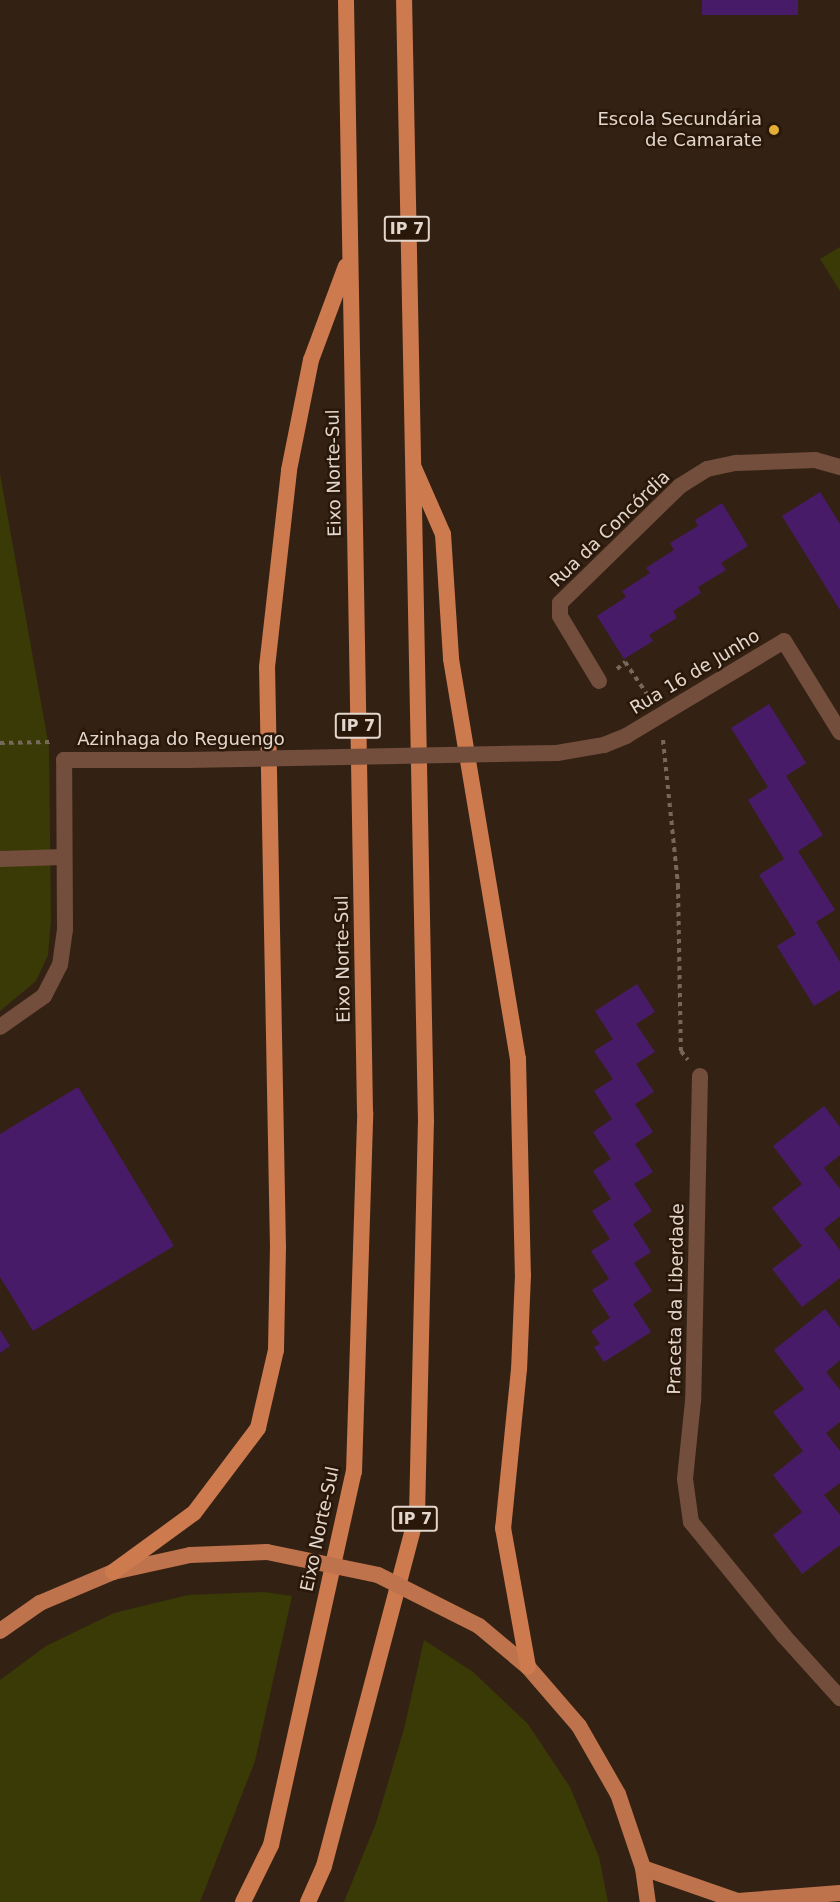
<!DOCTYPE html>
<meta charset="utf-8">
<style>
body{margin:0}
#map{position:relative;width:840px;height:1902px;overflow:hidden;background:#332214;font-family:"DejaVu Sans",sans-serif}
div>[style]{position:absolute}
.green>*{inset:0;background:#393a06}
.building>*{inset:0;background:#481b68;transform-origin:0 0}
.path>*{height:4px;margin-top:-2px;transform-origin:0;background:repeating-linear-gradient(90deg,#77685c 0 4.5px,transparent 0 9px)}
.service>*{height:16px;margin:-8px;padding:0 8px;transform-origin:8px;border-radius:8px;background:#734e3c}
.minor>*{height:16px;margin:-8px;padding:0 8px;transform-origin:8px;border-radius:8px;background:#734e3c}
.primary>*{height:16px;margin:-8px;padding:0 8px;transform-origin:8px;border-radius:8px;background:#bf734c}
.trunk>*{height:16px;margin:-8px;padding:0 8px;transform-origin:8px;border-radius:8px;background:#ce7a4f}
.minor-bridge>*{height:16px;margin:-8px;padding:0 8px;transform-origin:8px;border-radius:8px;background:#734e3c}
.primary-bridge>*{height:16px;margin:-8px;padding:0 8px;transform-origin:8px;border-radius:8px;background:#bf734c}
.dots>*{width:16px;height:16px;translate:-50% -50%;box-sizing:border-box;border:3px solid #29180a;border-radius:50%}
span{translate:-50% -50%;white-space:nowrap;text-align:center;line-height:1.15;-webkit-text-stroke:5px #29180a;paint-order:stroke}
.shield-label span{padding:2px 4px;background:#29180a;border:2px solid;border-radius:4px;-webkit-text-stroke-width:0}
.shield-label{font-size:16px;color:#e2d6cd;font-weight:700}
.poi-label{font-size:18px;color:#e2d6cd}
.right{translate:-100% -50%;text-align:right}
.street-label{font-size:18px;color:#e2d6cd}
</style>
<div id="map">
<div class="green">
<i style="clip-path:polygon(840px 247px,840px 291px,820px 259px)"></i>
<i style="clip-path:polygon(0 474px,49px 747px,51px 920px,48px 955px,36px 981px,0 1011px)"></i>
<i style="clip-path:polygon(264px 1592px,292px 1596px,255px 1761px,200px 1902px,0 1902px,0 1680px,46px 1646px,114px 1613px,188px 1595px)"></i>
<i style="clip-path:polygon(424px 1640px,473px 1672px,528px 1724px,570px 1787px,599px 1857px,608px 1902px,344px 1902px,376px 1823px,404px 1729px)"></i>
</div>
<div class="building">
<i style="left:702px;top:0;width:96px;height:15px"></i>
<i style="clip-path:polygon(820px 492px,840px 524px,840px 610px,782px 516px)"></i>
<i style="clip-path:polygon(722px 503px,748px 546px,721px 563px,726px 570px,698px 587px,701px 593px,673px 611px,677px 618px,649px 635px,653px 641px,624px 659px,597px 616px,626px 597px,622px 591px,650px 573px,646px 568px,674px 550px,670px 543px,698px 526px,695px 520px)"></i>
<i style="clip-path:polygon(769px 704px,806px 763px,786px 776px,823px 835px,798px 851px,835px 910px,816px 922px,840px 962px,840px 990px,814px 1006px,777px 946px,796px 934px,759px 875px,784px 859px,748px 800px,768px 787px,731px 728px)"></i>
<i style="clip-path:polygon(637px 984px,655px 1012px,636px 1024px,655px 1052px,636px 1064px,654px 1092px,635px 1104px,653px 1132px,635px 1144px,653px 1172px,634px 1184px,652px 1211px,633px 1224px,651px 1252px,634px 1263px,652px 1291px,633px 1304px,651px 1332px,604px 1362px,594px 1347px,600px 1344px,591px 1331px,610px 1318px,592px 1290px,609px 1279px,591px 1251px,610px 1239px,592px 1211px,611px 1199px,593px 1171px,611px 1159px,593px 1132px,612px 1119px,594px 1091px,613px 1079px,594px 1051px,613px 1039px,595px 1011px)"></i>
<i style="clip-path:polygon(78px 1087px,174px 1246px,33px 1331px,0 1277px,0 1134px)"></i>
<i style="clip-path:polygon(824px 1106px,840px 1127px,840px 1155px,824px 1168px,840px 1189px,840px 1216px,824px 1229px,840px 1250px,840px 1278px,802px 1307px,772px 1269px,802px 1246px,772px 1208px,802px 1184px,773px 1146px)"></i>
<i style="clip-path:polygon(825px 1309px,840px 1328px,840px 1360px,826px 1372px,840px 1390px,840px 1422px,826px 1433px,840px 1451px,840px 1483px,824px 1495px,840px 1515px,840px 1545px,802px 1574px,773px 1535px,802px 1512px,773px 1475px,803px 1451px,773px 1412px,804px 1389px,774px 1350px)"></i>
<i style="clip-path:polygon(0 1330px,10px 1346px,0 1353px)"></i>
</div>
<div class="path">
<i style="left:617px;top:669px;width:11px;rotate:-41deg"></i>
<i style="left:625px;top:662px;width:42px;rotate:55.6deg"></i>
<i style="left:663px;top:740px;width:146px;rotate:84.1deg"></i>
<i style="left:678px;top:885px;width:166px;rotate:89deg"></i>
<i style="left:681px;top:1051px;width:11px;rotate:52deg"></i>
<i style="left:0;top:743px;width:50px;rotate:-1.1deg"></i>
</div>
<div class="service">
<i style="left:0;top:859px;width:64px;rotate:-1.8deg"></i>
</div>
<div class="minor">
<i style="left:599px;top:681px;width:76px;rotate:-121deg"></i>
<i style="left:560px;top:616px;width:13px;rotate:-90deg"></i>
<i style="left:560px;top:603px;width:168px;rotate:-44.3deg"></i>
<i style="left:680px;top:486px;width:32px;rotate:-32deg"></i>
<i style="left:707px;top:469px;width:30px;rotate:-12deg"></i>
<i style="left:736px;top:463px;width:79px;rotate:-2.2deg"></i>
<i style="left:815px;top:460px;width:26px;rotate:16deg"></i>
<i style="left:557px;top:753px;width:48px;rotate:-9.7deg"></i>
<i style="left:604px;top:745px;width:24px;rotate:-22deg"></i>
<i style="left:626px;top:736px;width:184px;rotate:-31deg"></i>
<i style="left:784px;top:641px;width:107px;rotate:58.4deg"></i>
<i style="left:0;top:1027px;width:54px;rotate:-35.2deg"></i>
<i style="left:44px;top:996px;width:35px;rotate:-63deg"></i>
<i style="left:60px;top:965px;width:36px;rotate:-82deg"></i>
<i style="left:65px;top:929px;width:169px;rotate:-90.3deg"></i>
<i style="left:64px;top:760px;width:123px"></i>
<i style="left:700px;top:1076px;width:325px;rotate:91.2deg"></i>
<i style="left:693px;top:1401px;width:78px;rotate:95.9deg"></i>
<i style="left:685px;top:1479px;width:43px;rotate:82.1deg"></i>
<i style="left:691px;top:1522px;width:147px;rotate:50.8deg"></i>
<i style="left:784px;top:1636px;width:84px;rotate:47.9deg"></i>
</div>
<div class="primary">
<i style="left:479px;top:1626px;width:64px;rotate:39.9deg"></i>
<i style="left:528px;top:1667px;width:78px;rotate:49.2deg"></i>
<i style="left:579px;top:1726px;width:78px;rotate:60.2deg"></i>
<i style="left:618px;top:1794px;width:78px;rotate:71.3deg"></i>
<i style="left:643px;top:1868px;width:34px;rotate:82deg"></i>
<i style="left:0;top:1631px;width:49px;rotate:-35deg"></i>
<i style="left:40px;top:1603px;width:79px;rotate:-23deg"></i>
<i style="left:113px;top:1572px;width:79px;rotate:-12.4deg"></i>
<i style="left:190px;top:1555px;width:77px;rotate:-2.2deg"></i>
<i style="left:643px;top:1868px;width:101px;rotate:19.2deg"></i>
<i style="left:738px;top:1901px;width:102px;rotate:-4.5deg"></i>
</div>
<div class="trunk">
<i style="left:414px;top:468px;width:72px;rotate:66.3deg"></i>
<i style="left:443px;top:534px;width:125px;rotate:86.3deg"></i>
<i style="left:451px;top:659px;width:406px;rotate:80.5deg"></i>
<i style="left:518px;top:1059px;width:216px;rotate:88.7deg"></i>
<i style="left:523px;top:1275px;width:94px;rotate:92.4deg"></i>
<i style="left:519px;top:1369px;width:160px;rotate:95.7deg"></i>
<i style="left:503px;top:1528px;width:141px;rotate:79.8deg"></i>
<i style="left:113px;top:1572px;width:100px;rotate:-36.1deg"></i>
<i style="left:194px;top:1513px;width:106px;rotate:-53deg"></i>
<i style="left:258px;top:1428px;width:80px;rotate:-77deg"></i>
<i style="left:276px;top:1350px;width:102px;rotate:-88.9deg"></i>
<i style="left:278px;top:1248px;width:581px;rotate:-91.08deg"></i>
<i style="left:267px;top:667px;width:198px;rotate:-83.6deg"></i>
<i style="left:289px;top:470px;width:112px;rotate:-78.7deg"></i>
<i style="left:311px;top:360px;width:100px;rotate:-69.6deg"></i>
<i style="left:243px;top:1902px;width:64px;rotate:-63.8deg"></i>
<i style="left:271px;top:1845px;width:382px;rotate:-77.5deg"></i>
<i style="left:354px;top:1472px;width:360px;rotate:-88.2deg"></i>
<i style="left:365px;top:1112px;width:1112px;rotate:-90.98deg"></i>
<i style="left:308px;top:1902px;width:39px;rotate:-66deg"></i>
<i style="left:324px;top:1866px;width:363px;rotate:-75.2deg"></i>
<i style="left:417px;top:1515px;width:393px;rotate:-88.7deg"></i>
<i style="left:426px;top:1122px;width:1122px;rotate:-91.12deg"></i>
</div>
<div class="minor-bridge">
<i style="left:187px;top:760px;width:370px;rotate:-1.1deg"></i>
</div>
<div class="primary-bridge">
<i style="left:267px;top:1552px;width:113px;rotate:11.7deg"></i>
<i style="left:378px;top:1575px;width:113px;rotate:26.8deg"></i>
</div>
<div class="dots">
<i style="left:774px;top:130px;background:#e3ae35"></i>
</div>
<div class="shield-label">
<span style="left:407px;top:229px">IP 7</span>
<span style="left:358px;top:726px">IP 7</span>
<span style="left:415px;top:1519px">IP 7</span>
</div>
<div class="poi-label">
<span class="right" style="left:762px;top:130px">Escola Secundária<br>de Camarate</span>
</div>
<div class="street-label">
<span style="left:334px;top:473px;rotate:-91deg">Eixo Norte-Sul</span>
<span style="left:610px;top:529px;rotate:-44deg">Rua da Concórdia</span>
<span style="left:695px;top:672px;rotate:-31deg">Rua 16 de Junho</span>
<span style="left:181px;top:739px">Azinhaga do Reguengo</span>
<span style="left:343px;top:959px;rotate:-91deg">Eixo Norte-Sul</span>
<span style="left:676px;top:1299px;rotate:-89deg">Praceta da Liberdade</span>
<span style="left:320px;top:1529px;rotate:-78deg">Eixo Norte-Sul</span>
</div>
</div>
